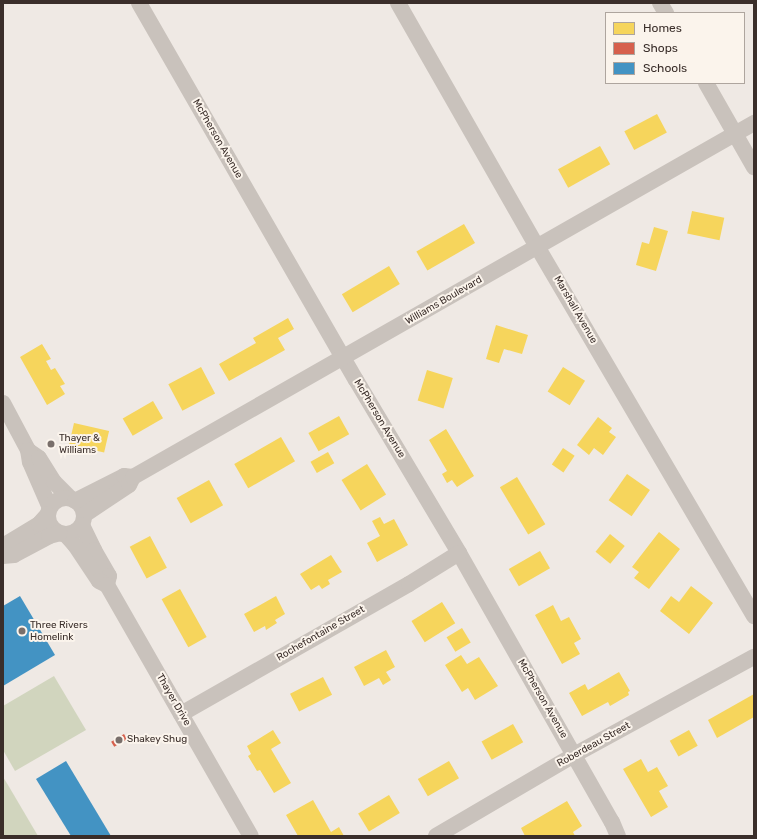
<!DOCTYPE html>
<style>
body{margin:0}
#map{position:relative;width:757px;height:839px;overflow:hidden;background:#efe9e4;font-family:Rubik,sans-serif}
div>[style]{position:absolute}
.green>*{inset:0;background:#d1d5be}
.homes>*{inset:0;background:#f6d55c;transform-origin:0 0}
.shops>*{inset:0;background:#d6604d;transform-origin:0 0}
.schools>*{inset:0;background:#4393c3}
.minor>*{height:16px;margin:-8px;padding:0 8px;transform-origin:8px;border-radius:8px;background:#c9c2bc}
.minor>.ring{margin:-8px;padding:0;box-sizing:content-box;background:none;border:16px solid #c9c2bc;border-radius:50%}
.dots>*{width:11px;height:11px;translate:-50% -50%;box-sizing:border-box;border:2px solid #fbf4ec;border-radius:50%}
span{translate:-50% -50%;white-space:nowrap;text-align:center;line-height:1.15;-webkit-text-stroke:4px #fbf4ec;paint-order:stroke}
.street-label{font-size:10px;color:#3a2e2a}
.poi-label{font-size:10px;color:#3a2e2a}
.left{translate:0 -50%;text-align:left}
.frame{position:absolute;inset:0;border:4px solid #3a2e2a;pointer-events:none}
.legend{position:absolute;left:605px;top:12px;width:140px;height:72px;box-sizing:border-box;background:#fbf4ec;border:1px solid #aea59e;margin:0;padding:5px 7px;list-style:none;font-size:12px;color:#3a2e2a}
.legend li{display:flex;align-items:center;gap:8px;height:20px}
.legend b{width:20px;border:1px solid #aea59e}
</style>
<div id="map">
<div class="green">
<i style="clip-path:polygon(54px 676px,86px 730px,15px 771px,3px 750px,3px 706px)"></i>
<i style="clip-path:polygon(3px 777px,8px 785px,38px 836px,3px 836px)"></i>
</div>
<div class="homes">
<i style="left:657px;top:114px;width:21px;height:37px;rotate:62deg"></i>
<i style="left:600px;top:146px;width:21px;height:48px;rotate:61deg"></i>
<i style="left:692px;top:211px;width:33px;height:23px;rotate:12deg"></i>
<i style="left:464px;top:224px;width:22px;height:55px;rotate:60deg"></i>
<i style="clip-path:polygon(654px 227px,668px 231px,656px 271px,636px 265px,642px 242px,649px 244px)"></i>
<i style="left:389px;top:266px;width:21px;height:55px;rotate:59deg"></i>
<i style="clip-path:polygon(288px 318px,294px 329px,278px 338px,285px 350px,229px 381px,219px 364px,256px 343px,253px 338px)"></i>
<i style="clip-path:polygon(496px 325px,528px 335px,522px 354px,504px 349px,499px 363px,486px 359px)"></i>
<i style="clip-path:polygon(42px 344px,51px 359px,46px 361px,51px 370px,55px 368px,65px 384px,60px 386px,65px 394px,47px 405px,20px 357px)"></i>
<i style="left:201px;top:367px;width:30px;height:37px;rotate:62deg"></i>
<i style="left:563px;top:367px;width:26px;height:29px;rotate:32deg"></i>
<i style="left:427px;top:370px;width:27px;height:32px;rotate:17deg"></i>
<i style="left:153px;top:401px;width:20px;height:35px;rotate:60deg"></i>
<i style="left:339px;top:416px;width:21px;height:35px;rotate:61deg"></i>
<i style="clip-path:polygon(598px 417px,612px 428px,609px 432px,616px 437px,603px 455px,594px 448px,589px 455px,577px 445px)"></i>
<i style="left:74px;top:423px;width:36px;height:22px;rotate:13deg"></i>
<i style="clip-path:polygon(446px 429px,474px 476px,457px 487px,452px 480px,447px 483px,442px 474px,447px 471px,429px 440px)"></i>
<i style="left:281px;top:437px;width:28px;height:54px;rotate:60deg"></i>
<i style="left:563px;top:448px;width:14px;height:20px;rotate:34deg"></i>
<i style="left:328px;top:452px;width:13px;height:20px;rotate:61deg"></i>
<i style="left:367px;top:464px;width:36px;height:30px;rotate:58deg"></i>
<i style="left:627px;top:474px;width:28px;height:32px;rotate:35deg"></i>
<i style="left:517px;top:477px;width:55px;height:20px;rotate:59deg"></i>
<i style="left:209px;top:480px;width:29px;height:37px;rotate:61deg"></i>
<i style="clip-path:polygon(380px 517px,384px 524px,394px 519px,408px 545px,377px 562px,367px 543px,380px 536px,372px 521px)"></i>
<i style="clip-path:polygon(659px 532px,680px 549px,649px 589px,634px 578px,639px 572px,632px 567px)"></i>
<i style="left:610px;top:534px;width:19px;height:23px;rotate:39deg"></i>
<i style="left:150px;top:536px;width:36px;height:23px;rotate:62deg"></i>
<i style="left:540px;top:551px;width:20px;height:36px;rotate:60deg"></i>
<i style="clip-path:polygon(331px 555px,342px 572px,328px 580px,330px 584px,322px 589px,319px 585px,311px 590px,300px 574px)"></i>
<i style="clip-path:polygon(691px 586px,713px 603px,689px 634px,660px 611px,671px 596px,679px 602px)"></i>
<i style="left:180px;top:589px;width:55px;height:21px;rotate:61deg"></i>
<i style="clip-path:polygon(276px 596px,285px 614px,275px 620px,277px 623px,266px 630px,265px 626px,254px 632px,244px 614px)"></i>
<i style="left:442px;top:602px;width:25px;height:36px;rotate:58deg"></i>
<i style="clip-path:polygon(553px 605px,561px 621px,569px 617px,581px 639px,574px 643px,580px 654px,562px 664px,535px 615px)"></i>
<i style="left:462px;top:628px;width:17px;height:18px;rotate:59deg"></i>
<i style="clip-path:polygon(386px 650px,395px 667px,386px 672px,391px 680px,383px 685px,379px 678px,364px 686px,354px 667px)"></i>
<i style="clip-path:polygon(461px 655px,467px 664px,479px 657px,498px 686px,475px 700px,468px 688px,462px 692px,445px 665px)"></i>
<i style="clip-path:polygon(619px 672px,630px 691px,628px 692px,629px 695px,610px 706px,608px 702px,582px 716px,569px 693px,585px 684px,588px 690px)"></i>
<i style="left:323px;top:677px;width:20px;height:37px;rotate:63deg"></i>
<i style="clip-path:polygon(754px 694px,754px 717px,717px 738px,708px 720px)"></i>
<i style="left:513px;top:724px;width:21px;height:36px;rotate:61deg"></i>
<i style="clip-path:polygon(273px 730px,281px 743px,271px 749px,291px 783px,274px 793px,260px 770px,257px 771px,248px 756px,251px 754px,247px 746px)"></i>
<i style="left:689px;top:730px;width:18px;height:22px;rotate:61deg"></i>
<i style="clip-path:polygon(641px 759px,648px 772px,657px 767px,668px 786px,659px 791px,668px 807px,651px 817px,623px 769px)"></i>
<i style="left:449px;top:761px;width:20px;height:36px;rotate:60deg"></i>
<i style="left:389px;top:795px;width:21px;height:36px;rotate:59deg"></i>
<i style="clip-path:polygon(313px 800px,331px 832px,339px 827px,344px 836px,298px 836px,286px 815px)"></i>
<i style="clip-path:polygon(567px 801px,582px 826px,573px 832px,575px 836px,525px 836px,521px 828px)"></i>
</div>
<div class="shops">
<i style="left:124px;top:734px;width:6px;height:15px;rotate:59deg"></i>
</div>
<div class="schools">
<i style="clip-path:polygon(20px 596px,55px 655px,3px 686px,3px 606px)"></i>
<i style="clip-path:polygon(66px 761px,111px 836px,71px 836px,36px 779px)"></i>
</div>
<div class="minor">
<i style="left:139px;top:3px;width:435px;rotate:60.1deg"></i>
<i style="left:356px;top:380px;width:201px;rotate:59.2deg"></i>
<i style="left:459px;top:553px;width:309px;rotate:60.4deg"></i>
<i style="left:612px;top:822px;width:15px;rotate:67deg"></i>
<i style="left:398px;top:3px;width:282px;rotate:60.3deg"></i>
<i style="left:538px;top:248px;width:427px;rotate:59.6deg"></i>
<i style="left:660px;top:3px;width:12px;rotate:59deg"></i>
<i style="left:706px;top:83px;width:97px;rotate:60.3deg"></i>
<i style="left:3px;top:403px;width:53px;rotate:62deg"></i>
<i style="left:28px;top:450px;width:12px;rotate:81deg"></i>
<i style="left:30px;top:462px;width:50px;rotate:66.5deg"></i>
<i style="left:29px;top:451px;width:12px;rotate:35deg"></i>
<i style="left:39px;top:458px;width:28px;rotate:58deg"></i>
<i style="left:54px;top:482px;width:23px;rotate:45deg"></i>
<i class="ring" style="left:48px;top:498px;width:20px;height:20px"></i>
<i style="left:75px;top:501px;width:55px;rotate:-27deg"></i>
<i style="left:124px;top:476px;width:9px;rotate:6deg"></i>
<i style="left:84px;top:515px;width:54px;rotate:-33.7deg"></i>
<i style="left:129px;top:485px;width:9px;rotate:-63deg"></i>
<i style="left:133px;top:477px;width:715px;rotate:-29.69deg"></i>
<i style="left:82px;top:525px;width:28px;rotate:64deg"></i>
<i style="left:94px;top:550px;width:30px;rotate:60deg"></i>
<i style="left:109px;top:576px;width:9px;rotate:103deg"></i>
<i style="left:65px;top:534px;width:15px;rotate:48deg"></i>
<i style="left:75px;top:545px;width:43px;rotate:56.3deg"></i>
<i style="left:99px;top:581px;width:9px;rotate:27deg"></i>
<i style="left:107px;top:585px;width:289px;rotate:60.2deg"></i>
<i style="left:3px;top:549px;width:6px;rotate:-59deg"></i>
<i style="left:6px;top:544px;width:39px;rotate:-31deg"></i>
<i style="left:39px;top:524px;width:13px;rotate:-48deg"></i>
<i style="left:3px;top:556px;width:11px;rotate:-5deg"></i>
<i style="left:14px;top:555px;width:40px;rotate:-28deg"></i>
<i style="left:49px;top:536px;width:11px;rotate:-15deg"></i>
<i style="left:181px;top:714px;width:262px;rotate:-29.7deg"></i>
<i style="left:409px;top:584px;width:59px;rotate:-31.8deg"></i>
<i style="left:436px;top:836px;width:160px;rotate:-30.4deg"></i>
<i style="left:574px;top:755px;width:205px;rotate:-28.6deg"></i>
</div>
<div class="dots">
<i style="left:51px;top:444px;background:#796f6b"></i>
<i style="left:22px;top:631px;background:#796f6b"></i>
<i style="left:119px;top:740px;background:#796f6b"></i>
</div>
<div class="street-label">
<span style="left:217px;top:139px;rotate:60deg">McPherson Avenue</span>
<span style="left:444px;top:301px;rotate:-30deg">Williams Boulevard</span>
<span style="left:575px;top:310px;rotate:60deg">Marshall Avenue</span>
<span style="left:379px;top:419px;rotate:59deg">McPherson Avenue</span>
<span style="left:321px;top:634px;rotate:-30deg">Rochefontaine Street</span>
<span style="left:542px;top:699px;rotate:60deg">McPherson Avenue</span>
<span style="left:173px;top:700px;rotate:60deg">Thayer Drive</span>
<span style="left:594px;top:745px;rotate:-29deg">Roberdeau Street</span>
</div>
<div class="poi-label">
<span class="left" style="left:59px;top:444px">Thayer &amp;<br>Williams</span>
<span class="left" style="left:30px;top:631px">Three Rivers<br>Homelink</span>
<span class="left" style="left:127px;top:740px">Shakey Shug</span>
</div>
<div class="frame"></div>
<ul class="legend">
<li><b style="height:11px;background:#f6d55c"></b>Homes</li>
<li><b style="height:11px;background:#d6604d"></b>Shops</li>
<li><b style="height:11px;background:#4393c3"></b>Schools</li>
</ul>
</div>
